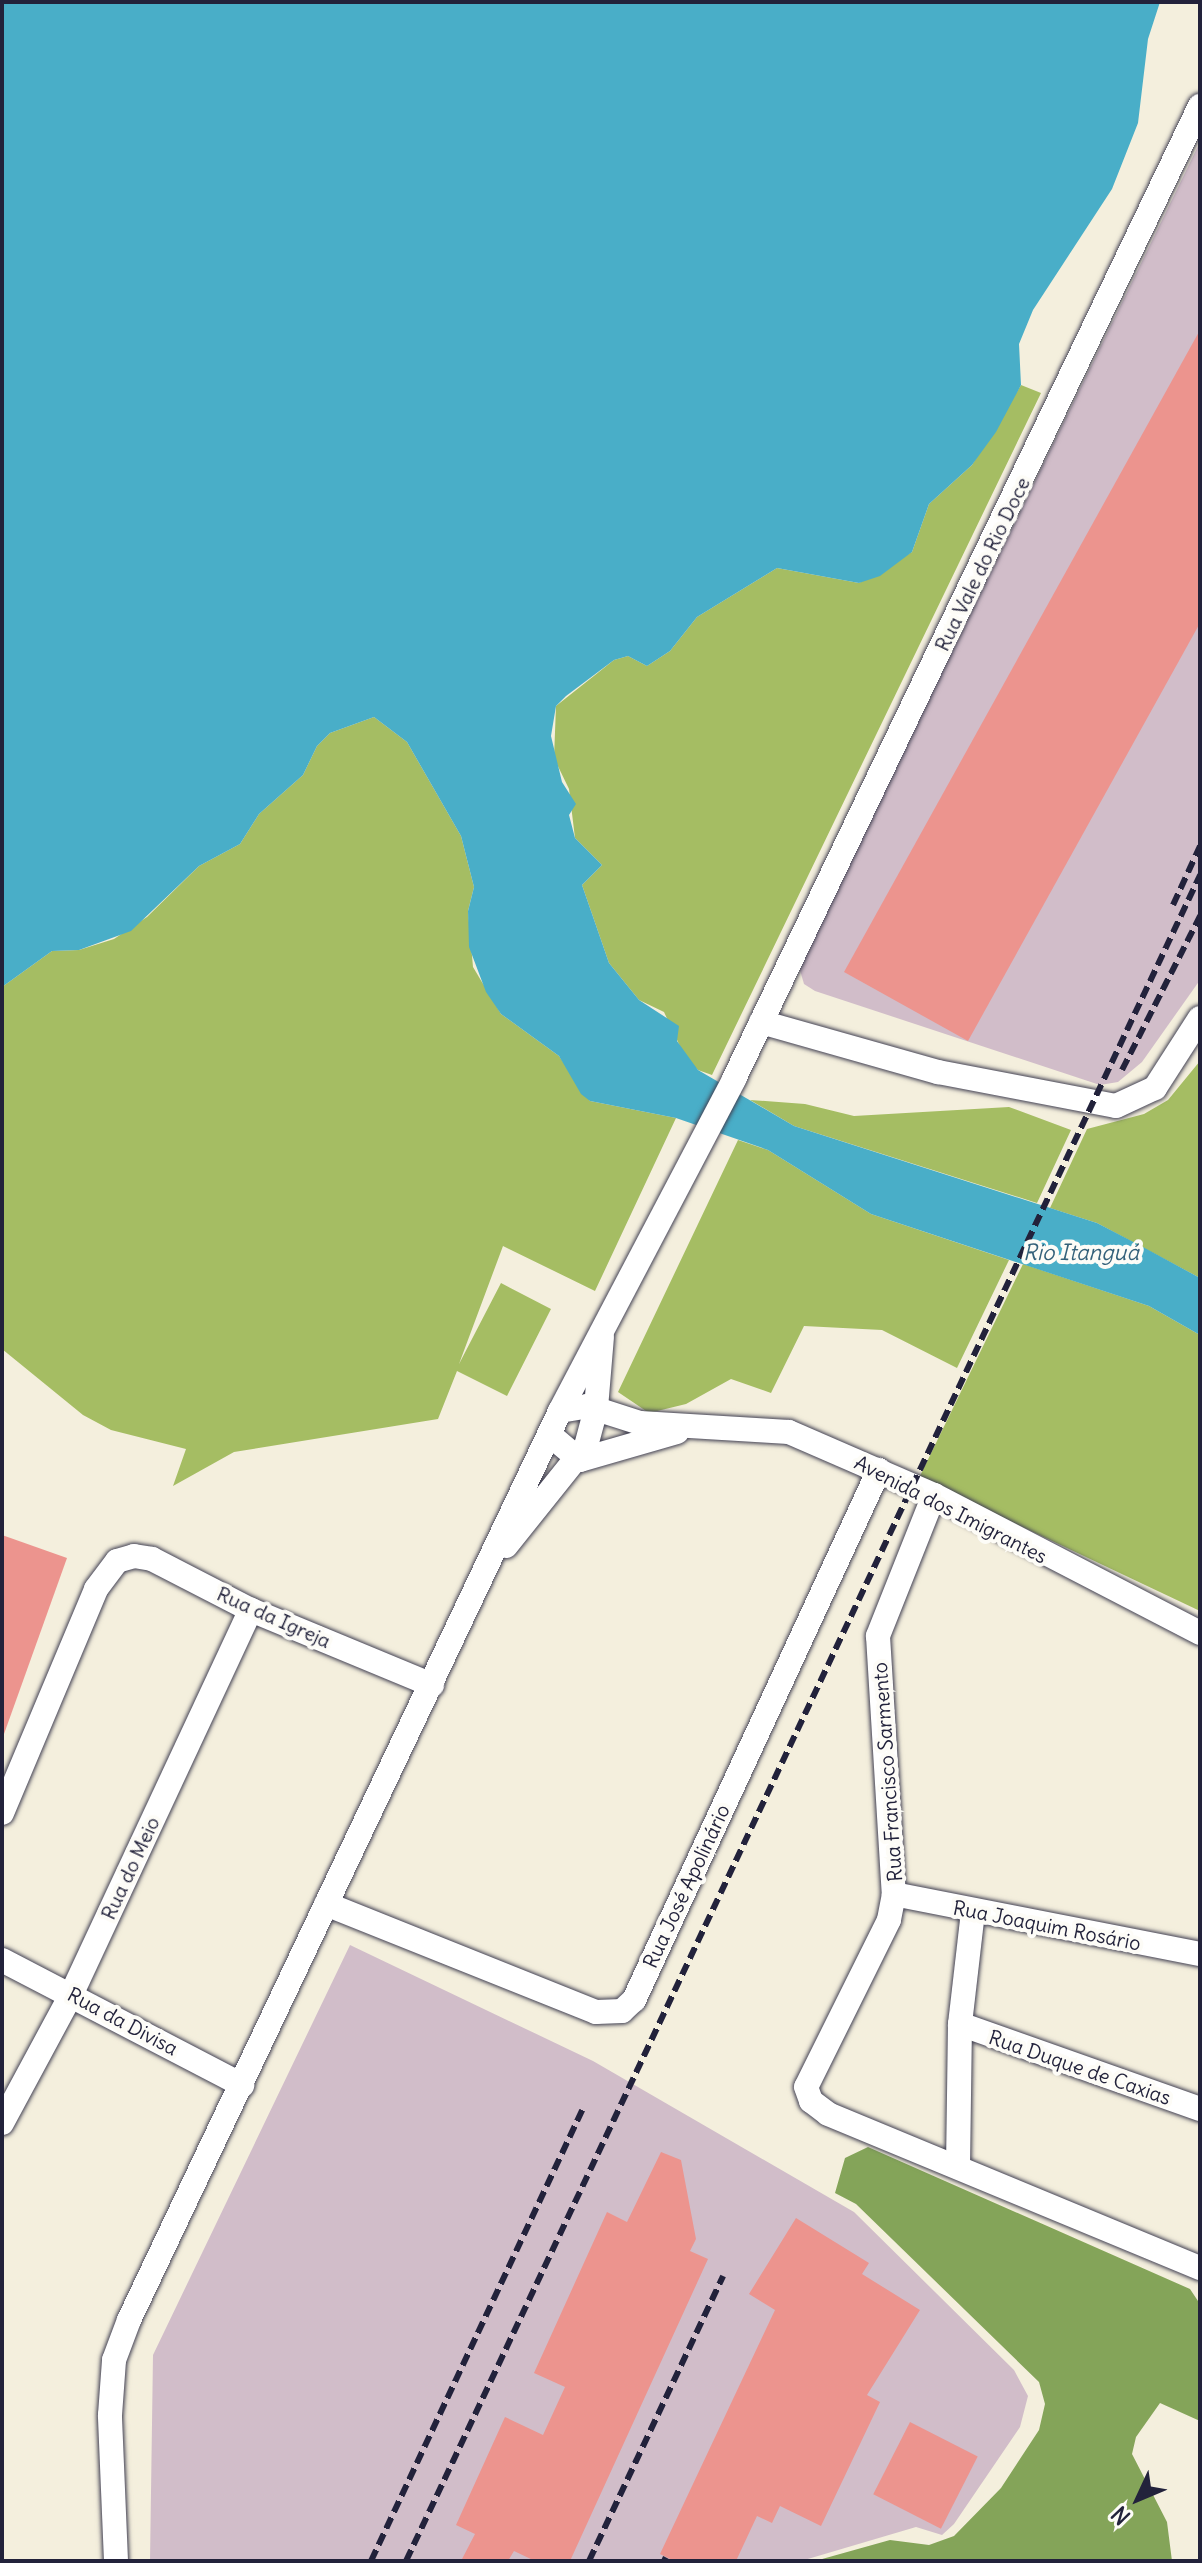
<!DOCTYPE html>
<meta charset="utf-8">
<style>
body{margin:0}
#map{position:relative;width:1202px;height:2563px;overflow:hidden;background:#f4efdd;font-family:Delius,sans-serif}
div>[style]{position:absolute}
.industrial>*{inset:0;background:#d1bdc9}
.green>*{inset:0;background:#a5bd63}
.forest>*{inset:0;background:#84a459}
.water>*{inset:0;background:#49aec8}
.building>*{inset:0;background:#ec948e;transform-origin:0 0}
.roads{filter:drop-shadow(0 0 2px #424153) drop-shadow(0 0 2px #424153)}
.minor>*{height:24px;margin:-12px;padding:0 12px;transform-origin:12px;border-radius:12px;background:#fff}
.rail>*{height:6px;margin-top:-3px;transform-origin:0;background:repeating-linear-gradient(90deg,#22223b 0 12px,transparent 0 18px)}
span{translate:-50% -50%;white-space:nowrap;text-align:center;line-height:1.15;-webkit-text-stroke:8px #fdfcf7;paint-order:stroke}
.street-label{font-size:20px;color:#22223b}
.water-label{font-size:22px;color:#34617a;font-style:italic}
.frame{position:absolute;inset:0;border:4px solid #22223b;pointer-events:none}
.north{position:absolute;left:1098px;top:2459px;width:80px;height:80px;-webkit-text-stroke:6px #fdfcf7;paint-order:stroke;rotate:226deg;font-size:22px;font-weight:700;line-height:32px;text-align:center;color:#22223b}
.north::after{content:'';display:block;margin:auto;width:28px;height:36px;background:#22223b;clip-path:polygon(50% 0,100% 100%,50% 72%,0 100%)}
</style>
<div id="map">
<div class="industrial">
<i style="clip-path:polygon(1200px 142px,1200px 980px,1142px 1062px,1118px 1082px,1100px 1085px,815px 991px,804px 984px,799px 967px)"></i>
<i style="clip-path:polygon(350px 1945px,593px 2061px,854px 2212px,1014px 2370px,1028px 2396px,1020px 2427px,954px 2524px,942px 2535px,916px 2527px,801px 2561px,150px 2561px,153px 2355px)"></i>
</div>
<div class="green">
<i style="clip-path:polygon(1021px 385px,1041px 393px,712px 1075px,698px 1070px,685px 1057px,664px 1012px,639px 1000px,609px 963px,582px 885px,602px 865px,575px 838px,569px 789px,554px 758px,556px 706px,614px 660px,628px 656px,647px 666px,670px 651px,697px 617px,777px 568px,859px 583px,912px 552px,929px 504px,972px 465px)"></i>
<i style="clip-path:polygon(374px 717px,407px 742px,461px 836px,474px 887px,468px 911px,473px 967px,501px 1014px,559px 1056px,590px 1101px,676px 1118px,595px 1291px,503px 1246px,459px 1364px,501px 1283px,551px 1309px,507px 1396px,457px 1371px,438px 1419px,234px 1452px,173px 1486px,186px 1449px,111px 1430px,83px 1415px,2px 1349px,2px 987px,52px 951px,79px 950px,114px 939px,147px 917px,199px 866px,240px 844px,259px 814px,303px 775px,317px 746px,330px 733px)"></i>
<i style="clip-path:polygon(1200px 1061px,1200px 1278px,1097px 1223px,1050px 1208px,1087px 1129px,1144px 1114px,1168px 1100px)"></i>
<i style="clip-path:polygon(750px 1100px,805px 1104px,854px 1116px,1009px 1107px,1071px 1130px,1037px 1203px,794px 1126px)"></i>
<i style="clip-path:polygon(738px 1140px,768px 1150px,871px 1214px,1009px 1260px,957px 1368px,882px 1330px,804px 1326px,771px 1393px,731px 1379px,686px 1404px,649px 1413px,618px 1392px)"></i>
<i style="clip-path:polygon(1023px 1264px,1149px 1306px,1200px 1335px,1200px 1611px,919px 1478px)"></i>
</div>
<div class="forest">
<i style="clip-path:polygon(868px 2147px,1190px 2289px,1200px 2304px,1200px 2421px,1160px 2403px,1136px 2437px,1132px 2454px,1167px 2522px,1172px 2561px,815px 2561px,890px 2540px,929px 2545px,954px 2536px,1001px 2488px,1039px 2430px,1045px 2404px,1039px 2382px,856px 2204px,835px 2193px,845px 2158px)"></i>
</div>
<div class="water">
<i style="clip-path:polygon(2px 2px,1160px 2px,1148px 39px,1138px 123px,1112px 189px,1033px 310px,1019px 344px,1021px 385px,996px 432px,972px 465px,929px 504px,912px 552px,880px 576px,859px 583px,777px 568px,697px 617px,670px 651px,647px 666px,628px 656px,614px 660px,566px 696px,556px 706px,551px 736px,562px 782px,576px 804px,569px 815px,575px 838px,602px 865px,582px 885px,609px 963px,639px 1000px,679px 1026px,677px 1041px,698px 1070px,794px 1126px,1097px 1223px,1143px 1247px,1200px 1278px,1200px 1335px,1149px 1306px,871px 1214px,768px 1150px,676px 1118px,590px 1101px,581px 1094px,559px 1056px,501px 1014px,486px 992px,469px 947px,468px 911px,474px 887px,461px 836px,407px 742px,374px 717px,330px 733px,317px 746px,303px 775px,259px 814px,240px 844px,199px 866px,131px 931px,79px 950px,52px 951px,2px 987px)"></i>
</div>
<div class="building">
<i style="clip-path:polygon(1200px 330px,1200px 623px,968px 1041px,844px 972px)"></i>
<i style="clip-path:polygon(2px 1535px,67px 1558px,4px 1734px,2px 1734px)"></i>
<i style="clip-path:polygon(661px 2152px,681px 2160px,696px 2239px,690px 2251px,708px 2259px,570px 2561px,535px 2561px,514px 2551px,508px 2561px,461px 2561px,475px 2534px,456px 2525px,505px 2417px,543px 2435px,565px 2387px,534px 2373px,607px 2212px,627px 2222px)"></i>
<i style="clip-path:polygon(796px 2218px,869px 2263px,862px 2274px,920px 2310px,867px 2395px,880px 2402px,821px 2526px,780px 2506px,772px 2523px,757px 2516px,736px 2561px,674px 2561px,660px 2554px,775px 2310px,749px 2294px)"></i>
<i style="left:910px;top:2422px;width:76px;height:81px;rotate:27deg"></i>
</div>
<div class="roads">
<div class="minor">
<i style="left:761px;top:1022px;width:184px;rotate:15.8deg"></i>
<i style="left:938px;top:1072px;width:181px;rotate:10.8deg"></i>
<i style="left:1116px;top:1106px;width:43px;rotate:-24.8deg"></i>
<i style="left:1155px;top:1088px;width:83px;rotate:-57.3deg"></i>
<i style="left:560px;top:1411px;width:27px;rotate:-10deg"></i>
<i style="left:587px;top:1406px;width:56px;rotate:17.8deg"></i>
<i style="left:640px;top:1423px;width:149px;rotate:3.5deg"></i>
<i style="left:789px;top:1432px;width:158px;rotate:23.5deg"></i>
<i style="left:934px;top:1495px;width:300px;rotate:27.4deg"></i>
<i style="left:550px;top:1435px;width:39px;rotate:40deg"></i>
<i style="left:580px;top:1460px;width:101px;rotate:-16.1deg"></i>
<i style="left:934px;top:1495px;width:152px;rotate:111.7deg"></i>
<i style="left:878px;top:1636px;width:258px;rotate:86.5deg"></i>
<i style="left:894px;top:1894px;width:26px;rotate:101deg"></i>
<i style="left:889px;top:1920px;width:186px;rotate:116.4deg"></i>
<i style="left:806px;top:2087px;width:15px;rotate:70deg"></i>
<i style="left:811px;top:2101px;width:21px;rotate:37deg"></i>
<i style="left:828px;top:2114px;width:403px;rotate:22.5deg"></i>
<i style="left:506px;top:1546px;width:128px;rotate:-51.3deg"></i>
<i style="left:586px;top:1446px;width:39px;rotate:-75deg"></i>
<i style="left:596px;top:1408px;width:71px;rotate:-85.2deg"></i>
<i style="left:2px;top:1813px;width:243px;rotate:-67.2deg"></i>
<i style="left:96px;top:1589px;width:35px;rotate:-53deg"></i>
<i style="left:117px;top:1561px;width:18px;rotate:-16deg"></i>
<i style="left:134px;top:1556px;width:18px;rotate:9deg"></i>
<i style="left:152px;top:1559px;width:111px;rotate:27.3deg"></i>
<i style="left:251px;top:1610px;width:196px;rotate:22.5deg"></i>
<i style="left:894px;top:1894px;width:312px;rotate:11.1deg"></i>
<i style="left:326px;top:1904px;width:291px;rotate:21.8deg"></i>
<i style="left:596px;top:2012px;width:26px;rotate:-2deg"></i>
<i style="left:622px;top:2011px;width:16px;rotate:-43deg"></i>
<i style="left:634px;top:2000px;width:584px;rotate:-65.19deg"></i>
<i style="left:2px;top:1960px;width:271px;rotate:27.5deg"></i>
<i style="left:960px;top:2024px;width:255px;rotate:19.5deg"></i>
<i style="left:2px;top:2123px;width:148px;rotate:-61.7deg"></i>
<i style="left:72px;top:1993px;width:423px;rotate:-65deg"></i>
<i style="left:958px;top:2167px;width:143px;rotate:-89.2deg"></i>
<i style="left:960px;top:2024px;width:114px;rotate:-83.4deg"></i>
<i style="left:116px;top:2561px;width:146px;rotate:-92.4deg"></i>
<i style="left:110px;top:2415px;width:55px;rotate:-85.8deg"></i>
<i style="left:114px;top:2360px;width:43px;rotate:-69.4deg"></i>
<i style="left:129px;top:2320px;width:1006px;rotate:-64.63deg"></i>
<i style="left:560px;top:1411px;width:375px;rotate:-62.3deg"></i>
<i style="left:734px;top:1079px;width:1079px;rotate:-64.41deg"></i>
</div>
</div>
<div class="rail">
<i style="left:1173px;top:905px;width:65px;rotate:-65.4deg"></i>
<i style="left:1122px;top:1070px;width:173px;rotate:-63.1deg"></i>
<i style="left:371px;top:2561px;width:498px;rotate:-64.9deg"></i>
<i style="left:406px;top:2561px;width:1864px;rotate:-64.78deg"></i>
<i style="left:589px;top:2561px;width:315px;rotate:-64.8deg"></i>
<i style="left:664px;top:2561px;width:4px;rotate:-63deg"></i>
</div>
<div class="street-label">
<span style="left:982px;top:564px;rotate:-64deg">Rua Vale do Rio Doce</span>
<span style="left:951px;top:1509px;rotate:27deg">Avenida dos Imigrantes</span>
<span style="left:274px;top:1617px;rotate:24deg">Rua da Igreja</span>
<span style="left:887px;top:1772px;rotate:-94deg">Rua Francisco Sarmento</span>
<span style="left:130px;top:1868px;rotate:-65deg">Rua do Meio</span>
<span style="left:686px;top:1886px;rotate:-65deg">Rua José Apolinário</span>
<span style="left:1047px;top:1925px;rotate:11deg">Rua Joaquim Rosário</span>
<span style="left:123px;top:2021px;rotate:28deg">Rua da Divisa</span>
<span style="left:1080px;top:2067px;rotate:19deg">Rua Duque de Caxias</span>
</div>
<div class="water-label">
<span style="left:1081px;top:1253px">Rio Itanguá</span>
</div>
<div class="frame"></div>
<div class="north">N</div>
</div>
